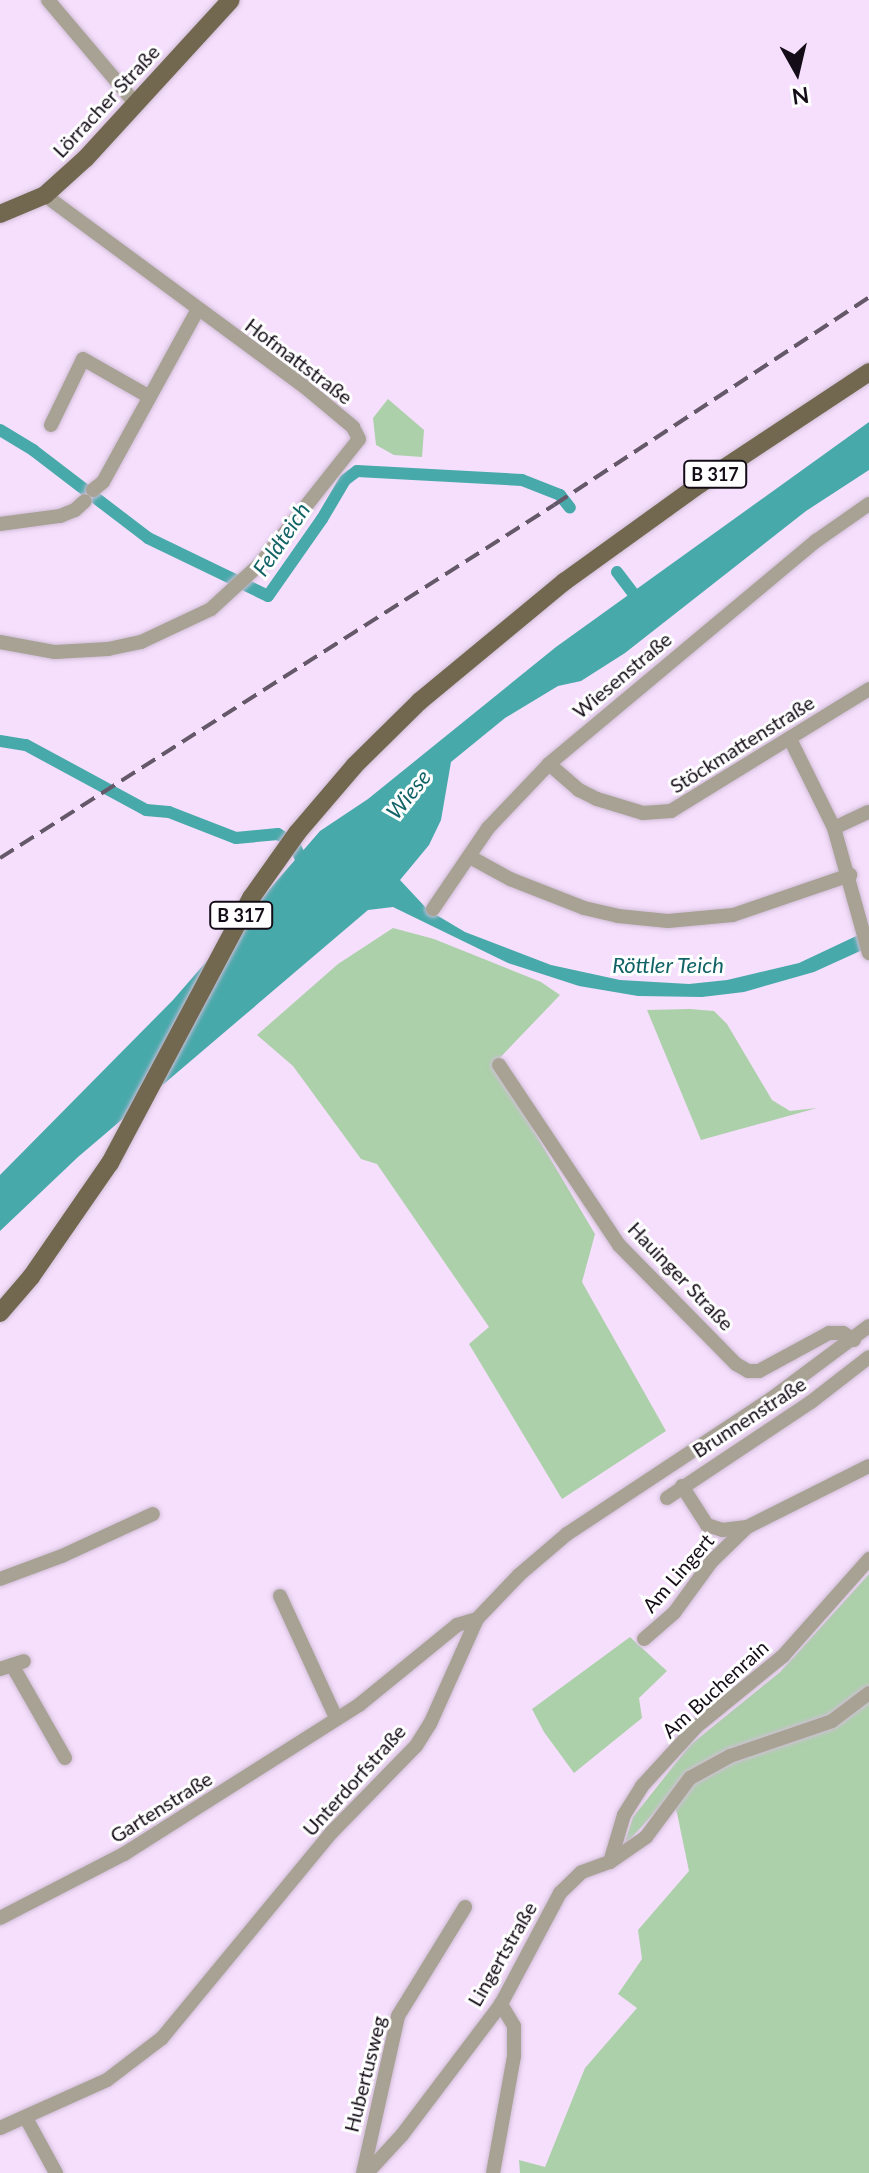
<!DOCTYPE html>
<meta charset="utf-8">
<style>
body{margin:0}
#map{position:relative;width:869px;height:2173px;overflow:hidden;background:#f5dffc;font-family:Lato,sans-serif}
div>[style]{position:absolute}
.green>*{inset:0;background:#acd0aa}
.water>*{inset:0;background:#48a9ab}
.canal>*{height:12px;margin:-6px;padding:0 6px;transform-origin:6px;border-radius:6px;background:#48a9ab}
.roads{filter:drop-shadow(0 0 2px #d1bdd7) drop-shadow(0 0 2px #d1bdd7)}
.minor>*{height:14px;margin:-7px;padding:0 7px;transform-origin:7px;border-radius:7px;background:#a7a294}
.major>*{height:18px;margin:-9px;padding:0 9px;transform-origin:9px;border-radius:9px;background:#71684f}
.rail>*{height:4px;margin-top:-2px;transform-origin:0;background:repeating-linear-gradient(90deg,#655868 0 16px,transparent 0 24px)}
span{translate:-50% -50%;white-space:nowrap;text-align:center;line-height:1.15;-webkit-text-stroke:6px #fff;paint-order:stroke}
.shield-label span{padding:2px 6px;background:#fff;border:2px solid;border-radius:6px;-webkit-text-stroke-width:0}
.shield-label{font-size:18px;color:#140c16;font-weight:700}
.street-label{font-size:20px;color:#140c16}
.water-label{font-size:22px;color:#126365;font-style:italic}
.north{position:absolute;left:757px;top:32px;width:80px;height:80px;-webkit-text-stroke:6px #fff;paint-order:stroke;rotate:172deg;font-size:22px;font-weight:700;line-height:32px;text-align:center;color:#140c16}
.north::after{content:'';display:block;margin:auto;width:28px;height:36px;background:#140c16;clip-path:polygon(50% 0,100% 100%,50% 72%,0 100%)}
</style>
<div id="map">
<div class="green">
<i style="clip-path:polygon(388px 399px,424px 430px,422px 457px,394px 455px,376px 445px,373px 418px)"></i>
<i style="clip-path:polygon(393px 928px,434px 939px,541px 982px,560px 995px,494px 1064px,595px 1234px,582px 1282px,666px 1431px,562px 1499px,469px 1344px,489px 1327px,377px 1164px,361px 1159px,293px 1066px,257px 1035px,338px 964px)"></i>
<i style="clip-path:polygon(690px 1009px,714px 1011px,727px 1024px,772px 1100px,790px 1111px,817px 1108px,701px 1140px,647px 1010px)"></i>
<i style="clip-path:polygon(869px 1574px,869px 2173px,520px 2173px,519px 2160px,545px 2167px,585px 2068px,637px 2008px,618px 1994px,642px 1959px,638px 1930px,689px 1871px,677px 1813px,670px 1796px,623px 1847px,633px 1817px,690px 1745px,780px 1672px)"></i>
<i style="clip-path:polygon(630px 1637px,667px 1671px,639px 1698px,642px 1718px,574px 1773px,544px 1732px,532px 1709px)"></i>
</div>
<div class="water">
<i style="clip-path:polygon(869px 422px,869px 470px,806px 511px,625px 653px,581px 681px,558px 686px,505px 718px,451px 762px,441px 820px,429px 845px,400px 880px,428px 910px,465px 932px,551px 965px,620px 980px,689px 984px,727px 980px,799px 963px,869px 930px,869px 947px,814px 972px,744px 992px,702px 997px,638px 996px,579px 986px,508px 963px,393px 907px,368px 910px,78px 1157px,0 1231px,0 1175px,173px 1000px,320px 831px,368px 799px,556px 647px)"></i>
</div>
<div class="canal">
<i style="left:0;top:430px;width:39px;rotate:31deg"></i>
<i style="left:33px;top:450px;width:145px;rotate:37.4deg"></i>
<i style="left:148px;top:538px;width:133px;rotate:25.8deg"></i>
<i style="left:268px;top:596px;width:94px;rotate:-55deg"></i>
<i style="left:322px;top:519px;width:45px;rotate:-59.5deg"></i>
<i style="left:345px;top:480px;width:15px;rotate:-37deg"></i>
<i style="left:357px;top:471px;width:165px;rotate:3.1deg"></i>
<i style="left:522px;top:480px;width:41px;rotate:21.5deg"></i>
<i style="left:560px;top:495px;width:16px;rotate:52deg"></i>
<i style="left:617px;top:572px;width:41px;rotate:52.9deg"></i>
<i style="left:0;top:741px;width:26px;rotate:9deg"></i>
<i style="left:26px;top:745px;width:136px;rotate:28.4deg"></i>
<i style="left:146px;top:810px;width:23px;rotate:5deg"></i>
<i style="left:169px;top:812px;width:72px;rotate:21.2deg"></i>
<i style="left:236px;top:838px;width:42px;rotate:-5.4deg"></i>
<i style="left:278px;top:834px;width:19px;rotate:32deg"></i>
<i style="left:294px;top:844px;width:17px;rotate:65deg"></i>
<i style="left:301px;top:859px;width:12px;rotate:24deg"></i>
</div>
<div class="roads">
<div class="minor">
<i style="left:48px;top:0;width:136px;rotate:49.8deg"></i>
<i style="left:51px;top:425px;width:73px;rotate:-64.1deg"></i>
<i style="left:83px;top:359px;width:75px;rotate:29.6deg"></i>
<i style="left:93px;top:490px;width:13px;rotate:-39deg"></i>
<i style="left:103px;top:482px;width:195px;rotate:-61.2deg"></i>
<i style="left:0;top:524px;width:61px;rotate:-7.6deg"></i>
<i style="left:60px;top:516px;width:16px;rotate:-22deg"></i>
<i style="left:75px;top:510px;width:13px;rotate:-42deg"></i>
<i style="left:0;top:642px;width:56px;rotate:10.3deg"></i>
<i style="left:55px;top:652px;width:53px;rotate:-3.2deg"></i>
<i style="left:108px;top:649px;width:34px;rotate:-12deg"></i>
<i style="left:141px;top:642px;width:77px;rotate:-25.2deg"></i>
<i style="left:211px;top:609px;width:67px;rotate:-42.6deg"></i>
<i style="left:260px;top:564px;width:159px;rotate:-51.6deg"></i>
<i style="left:359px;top:439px;width:13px;rotate:-117deg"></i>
<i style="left:353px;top:427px;width:62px;rotate:-140.2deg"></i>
<i style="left:305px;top:387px;width:323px;rotate:-143.6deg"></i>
<i style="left:790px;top:739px;width:99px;rotate:63.7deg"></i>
<i style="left:834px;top:828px;width:130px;rotate:74.4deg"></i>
<i style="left:549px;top:764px;width:40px;rotate:41deg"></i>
<i style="left:579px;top:790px;width:20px;rotate:27deg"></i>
<i style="left:597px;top:799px;width:48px;rotate:16.9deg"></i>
<i style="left:643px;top:813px;width:28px;rotate:-4deg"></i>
<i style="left:671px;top:811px;width:233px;rotate:-31.6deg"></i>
<i style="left:834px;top:828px;width:38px;rotate:-25deg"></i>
<i style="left:470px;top:857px;width:46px;rotate:28.8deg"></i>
<i style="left:510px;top:879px;width:79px;rotate:21.4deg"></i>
<i style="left:584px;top:908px;width:35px;rotate:13deg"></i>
<i style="left:618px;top:916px;width:50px;rotate:5.7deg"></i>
<i style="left:668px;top:921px;width:65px;rotate:-5.3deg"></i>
<i style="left:733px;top:915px;width:124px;rotate:-18.9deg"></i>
<i style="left:433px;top:909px;width:98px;rotate:-55.8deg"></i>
<i style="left:488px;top:828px;width:88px;rotate:-46.4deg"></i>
<i style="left:549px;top:764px;width:348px;rotate:-39.9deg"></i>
<i style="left:816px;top:541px;width:65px;rotate:-34.9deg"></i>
<i style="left:499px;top:1065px;width:216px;rotate:56.3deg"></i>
<i style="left:619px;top:1245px;width:167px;rotate:45.5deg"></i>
<i style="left:736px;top:1364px;width:14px;rotate:30deg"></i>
<i style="left:748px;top:1371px;width:11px"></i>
<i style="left:759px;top:1371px;width:80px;rotate:-28.5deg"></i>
<i style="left:829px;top:1333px;width:14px"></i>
<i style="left:843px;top:1333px;width:13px;rotate:32deg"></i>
<i style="left:682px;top:1486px;width:46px;rotate:57.3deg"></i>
<i style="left:707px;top:1525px;width:16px;rotate:18deg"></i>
<i style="left:722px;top:1530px;width:25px;rotate:-7deg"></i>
<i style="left:667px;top:1498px;width:173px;rotate:-33.7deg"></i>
<i style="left:811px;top:1402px;width:73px;rotate:-37.8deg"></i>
<i style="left:0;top:1579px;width:66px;rotate:-20.4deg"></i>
<i style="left:62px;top:1556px;width:100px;rotate:-24.8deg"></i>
<i style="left:280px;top:1596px;width:134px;rotate:65.3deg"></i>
<i style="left:644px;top:1639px;width:40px;rotate:-41deg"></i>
<i style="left:674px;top:1613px;width:63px;rotate:-54deg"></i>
<i style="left:711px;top:1562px;width:50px;rotate:-44.2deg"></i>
<i style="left:747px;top:1527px;width:136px;rotate:-26.6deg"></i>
<i style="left:12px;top:1665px;width:107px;rotate:60.3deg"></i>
<i style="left:0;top:1669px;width:25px;rotate:-18deg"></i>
<i style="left:610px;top:1862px;width:49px;rotate:-73.4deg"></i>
<i style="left:624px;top:1815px;width:34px;rotate:-58deg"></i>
<i style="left:642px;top:1786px;width:80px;rotate:-47.5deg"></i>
<i style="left:696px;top:1727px;width:112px;rotate:-39.2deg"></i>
<i style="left:783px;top:1656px;width:130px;rotate:-48.4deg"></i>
<i style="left:0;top:1918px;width:140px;rotate:-27.3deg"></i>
<i style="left:124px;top:1854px;width:278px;rotate:-32.4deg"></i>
<i style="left:359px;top:1705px;width:127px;rotate:-39.2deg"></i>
<i style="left:457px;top:1625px;width:21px;rotate:-17deg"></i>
<i style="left:26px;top:2118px;width:63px;rotate:61.4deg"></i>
<i style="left:0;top:2128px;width:117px;rotate:-24.2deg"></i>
<i style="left:107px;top:2080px;width:69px;rotate:-37.4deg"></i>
<i style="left:162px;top:2038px;width:266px;rotate:-50.5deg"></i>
<i style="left:331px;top:1833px;width:122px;rotate:-45.7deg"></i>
<i style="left:416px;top:1746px;width:26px;rotate:-58deg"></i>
<i style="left:430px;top:1724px;width:115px;rotate:-65.9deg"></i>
<i style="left:477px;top:1619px;width:61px;rotate:-46.3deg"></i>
<i style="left:519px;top:1575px;width:63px;rotate:-40.5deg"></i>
<i style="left:567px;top:1534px;width:245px;rotate:-33.5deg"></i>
<i style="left:771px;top:1399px;width:122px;rotate:-36.7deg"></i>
<i style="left:363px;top:2173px;width:161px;rotate:-77.4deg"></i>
<i style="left:398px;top:2016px;width:128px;rotate:-58.4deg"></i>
<i style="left:367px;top:2173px;width:52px;rotate:-47.4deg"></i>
<i style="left:402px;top:2135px;width:164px;rotate:-52.9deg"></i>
<i style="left:501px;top:2004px;width:126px;rotate:-62deg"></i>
<i style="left:560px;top:1893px;width:30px;rotate:-44deg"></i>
<i style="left:582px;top:1872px;width:30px;rotate:-20deg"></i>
<i style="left:610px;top:1862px;width:44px;rotate:-34.8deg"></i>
<i style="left:646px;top:1837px;width:74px;rotate:-53.3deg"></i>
<i style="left:690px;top:1778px;width:46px;rotate:-28.8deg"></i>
<i style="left:730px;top:1756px;width:108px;rotate:-18.9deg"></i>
<i style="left:832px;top:1721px;width:46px;rotate:-37.1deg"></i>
<i style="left:493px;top:2173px;width:119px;rotate:-79.8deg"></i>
<i style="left:514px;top:2056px;width:30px;rotate:-90deg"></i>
<i style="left:514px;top:2026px;width:26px;rotate:-121deg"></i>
</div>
<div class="major">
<i style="left:0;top:214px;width:49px;rotate:-22.9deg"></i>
<i style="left:45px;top:195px;width:55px;rotate:-42.1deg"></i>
<i style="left:86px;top:158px;width:214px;rotate:-47.5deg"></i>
<i style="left:0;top:1313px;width:48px;rotate:-49.3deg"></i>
<i style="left:31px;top:1277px;width:139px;rotate:-55.3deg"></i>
<i style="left:110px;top:1163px;width:300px;rotate:-62deg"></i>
<i style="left:251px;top:898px;width:80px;rotate:-54.7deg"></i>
<i style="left:297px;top:833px;width:89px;rotate:-49.5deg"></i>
<i style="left:355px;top:765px;width:91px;rotate:-44.6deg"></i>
<i style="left:420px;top:701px;width:187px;rotate:-39.6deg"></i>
<i style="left:564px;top:582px;width:168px;rotate:-35.8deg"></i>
<i style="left:700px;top:484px;width:203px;rotate:-33.5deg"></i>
</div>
</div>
<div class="rail">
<i style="left:0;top:858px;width:657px;rotate:-32.5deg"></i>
<i style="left:554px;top:505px;width:377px;rotate:-33.4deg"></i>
</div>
<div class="shield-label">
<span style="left:715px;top:474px">B 317</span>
<span style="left:241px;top:915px">B 317</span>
</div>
<div class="street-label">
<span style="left:106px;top:101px;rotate:-47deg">Lörracher Straße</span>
<span style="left:299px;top:361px;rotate:37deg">Hofmattstraße</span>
<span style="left:622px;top:675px;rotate:-40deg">Wiesenstraße</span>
<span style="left:742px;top:744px;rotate:-32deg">Stöckmattenstraße</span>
<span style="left:681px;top:1276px;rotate:46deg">Hauinger Straße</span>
<span style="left:749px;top:1417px;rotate:-33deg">Brunnenstraße</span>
<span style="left:678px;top:1573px;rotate:-49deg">Am Lingert</span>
<span style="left:715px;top:1689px;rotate:-42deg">Am Buchenrain</span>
<span style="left:354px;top:1780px;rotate:-48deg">Unterdorfstraße</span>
<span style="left:161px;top:1807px;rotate:-32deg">Gartenstraße</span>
<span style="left:502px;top:1954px;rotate:-60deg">Lingertstraße</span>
<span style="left:365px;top:2074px;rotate:-76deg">Hubertusweg</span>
</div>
<div class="water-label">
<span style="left:281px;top:539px;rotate:-56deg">Feldteich</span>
<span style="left:408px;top:794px;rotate:-51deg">Wiese</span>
<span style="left:668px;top:965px">Röttler Teich</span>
</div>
<div class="north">N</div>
</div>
